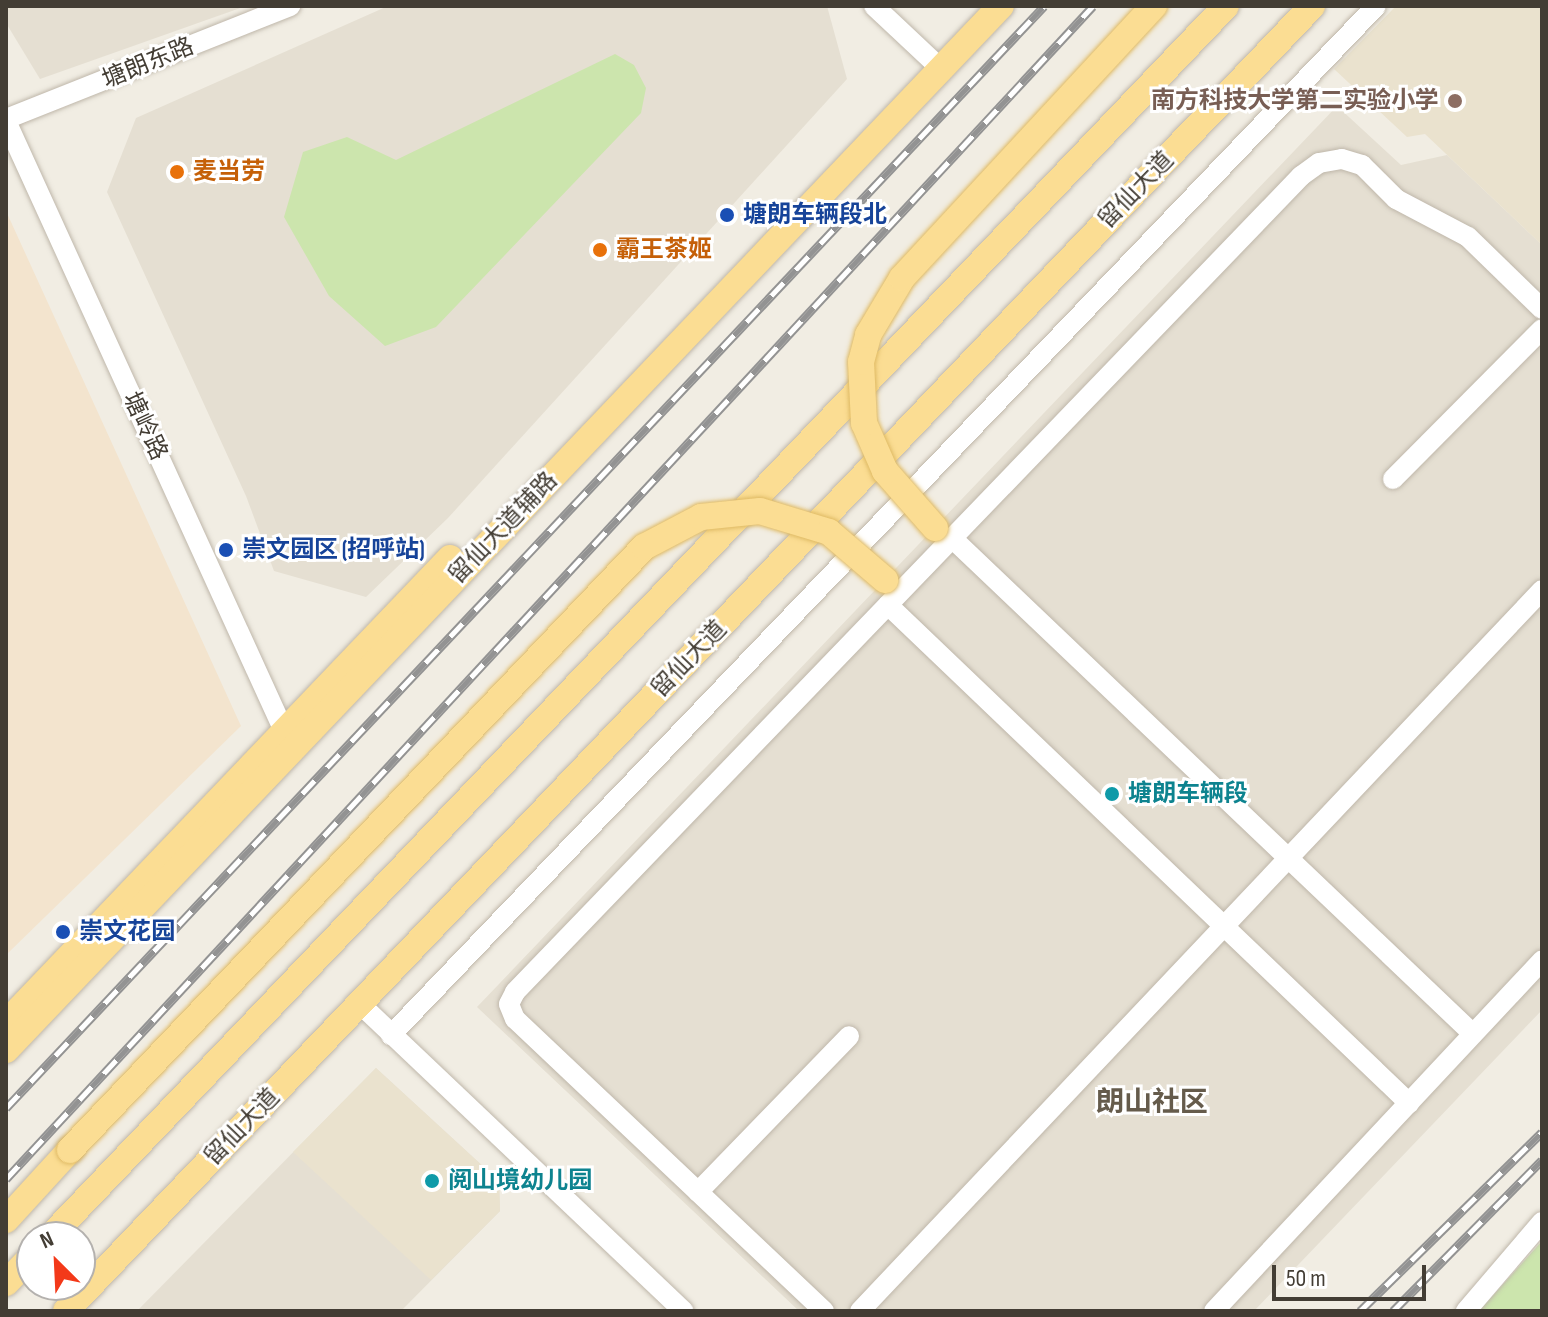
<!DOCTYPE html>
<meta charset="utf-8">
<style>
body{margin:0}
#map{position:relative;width:1548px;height:1317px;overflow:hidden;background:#f1ede3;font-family:"Sofia Sans Condensed","Noto Sans SC",sans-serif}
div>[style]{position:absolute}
.residential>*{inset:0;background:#e5dfd2}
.commercial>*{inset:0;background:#f3e4ce}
.education>*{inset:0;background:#eae2ce}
.green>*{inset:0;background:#cce5ad}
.roads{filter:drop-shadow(0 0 2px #bfb7aa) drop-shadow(0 0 2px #bfb7aa)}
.minor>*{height:20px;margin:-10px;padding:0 10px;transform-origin:10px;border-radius:10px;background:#fff}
.major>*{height:26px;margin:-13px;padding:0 13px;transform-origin:13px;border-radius:13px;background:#fbdd93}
.rail>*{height:9px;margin-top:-4.5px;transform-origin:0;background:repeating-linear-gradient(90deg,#fff 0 18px,#939393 0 36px);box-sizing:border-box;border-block:2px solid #939393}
.bridges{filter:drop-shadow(0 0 2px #dfba64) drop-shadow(0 0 2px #dfba64)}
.major-bridge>*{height:26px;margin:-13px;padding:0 13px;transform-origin:13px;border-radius:13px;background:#fbdd93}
.dots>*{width:22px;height:22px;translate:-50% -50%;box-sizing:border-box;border:4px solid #fff;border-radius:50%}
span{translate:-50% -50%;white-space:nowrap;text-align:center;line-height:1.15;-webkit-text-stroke:6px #fff;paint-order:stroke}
.street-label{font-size:24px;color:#433d34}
.education-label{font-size:24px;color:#785e54;font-weight:700}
.right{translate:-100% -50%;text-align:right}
.food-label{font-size:24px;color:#c56008;font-weight:700}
.left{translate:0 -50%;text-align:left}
.transit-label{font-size:24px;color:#164399;font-weight:700}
.culture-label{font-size:24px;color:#0d838f;font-weight:700}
.quarter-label{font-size:28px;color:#655b4b;font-weight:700}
.frame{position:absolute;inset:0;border:8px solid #433d34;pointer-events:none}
.north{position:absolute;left:16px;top:1221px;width:80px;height:80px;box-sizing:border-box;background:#fff;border:2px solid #b4b1ae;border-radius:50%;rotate:336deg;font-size:22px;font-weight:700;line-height:32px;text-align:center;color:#433d34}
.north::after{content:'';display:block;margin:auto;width:28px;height:36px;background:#f33919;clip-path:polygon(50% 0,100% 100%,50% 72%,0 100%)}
.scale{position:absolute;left:1272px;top:1265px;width:154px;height:36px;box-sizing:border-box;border:4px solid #433d34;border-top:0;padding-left:10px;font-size:24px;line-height:28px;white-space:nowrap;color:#433d34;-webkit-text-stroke:6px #fff;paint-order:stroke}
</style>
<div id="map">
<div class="residential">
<i style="clip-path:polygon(6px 6px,246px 6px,40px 79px,6px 23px)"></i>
<i style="clip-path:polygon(388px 6px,827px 6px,847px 79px,448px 518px,366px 597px,274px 571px,246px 496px,107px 192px,136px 118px)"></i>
<i style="clip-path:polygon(1337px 106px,1401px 165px,1447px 155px,1542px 245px,1542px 1010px,1254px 1311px,799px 1311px,477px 1007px)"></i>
<i style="clip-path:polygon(376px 1068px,499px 1181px,500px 1211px,401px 1311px,137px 1311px)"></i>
</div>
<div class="commercial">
<i style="clip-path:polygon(6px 211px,241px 726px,6px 955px)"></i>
</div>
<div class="education">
<i style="clip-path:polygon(1396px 6px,1542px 6px,1542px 245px,1425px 134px,1407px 137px,1334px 69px)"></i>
<i style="clip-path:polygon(376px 1068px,499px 1181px,500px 1211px,431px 1280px,293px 1152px)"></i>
</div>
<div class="green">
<i style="clip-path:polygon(615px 54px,634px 65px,646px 88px,641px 113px,436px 327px,385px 346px,329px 296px,284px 217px,303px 152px,347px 137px,396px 160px)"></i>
<i style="clip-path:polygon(1542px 1241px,1542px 1311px,1479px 1311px)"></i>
</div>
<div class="roads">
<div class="minor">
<i style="left:874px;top:6px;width:92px;rotate:43.2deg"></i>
<i style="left:6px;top:119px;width:306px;rotate:-21.7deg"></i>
<i style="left:6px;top:121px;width:670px;rotate:65.5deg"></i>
<i style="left:1393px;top:479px;width:211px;rotate:-45.2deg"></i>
<i style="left:952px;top:538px;width:719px;rotate:43.59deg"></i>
<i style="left:888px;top:605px;width:721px;rotate:43.71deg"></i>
<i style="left:360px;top:1004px;width:446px;rotate:43.5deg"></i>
<i style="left:391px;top:1035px;width:1424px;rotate:-46.25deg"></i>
<i style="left:698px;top:1192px;width:217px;rotate:-45.9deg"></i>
<i style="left:824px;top:1311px;width:425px;rotate:-136.6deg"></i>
<i style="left:515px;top:1019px;width:16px;rotate:-112deg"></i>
<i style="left:509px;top:1004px;width:13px;rotate:-63deg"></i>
<i style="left:515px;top:992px;width:1133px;rotate:-46.07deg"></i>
<i style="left:1301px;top:176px;width:22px;rotate:-36deg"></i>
<i style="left:1319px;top:163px;width:23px;rotate:-10deg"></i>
<i style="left:1342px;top:159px;width:21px;rotate:17deg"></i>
<i style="left:1362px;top:165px;width:48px;rotate:45deg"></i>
<i style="left:1396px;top:199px;width:81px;rotate:27.8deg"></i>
<i style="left:1468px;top:237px;width:103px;rotate:44.2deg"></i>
<i style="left:860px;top:1311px;width:992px;rotate:-46.59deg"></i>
<i style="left:1214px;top:1311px;width:480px;rotate:-46.9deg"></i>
<i style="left:1466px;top:1311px;width:117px;rotate:-49.5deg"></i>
</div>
<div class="major">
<i style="left:6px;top:1023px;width:643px;rotate:-46.32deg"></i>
<i style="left:6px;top:1050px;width:1442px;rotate:-46.38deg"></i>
<i style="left:6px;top:1220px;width:95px;rotate:-47.6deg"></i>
<i style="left:50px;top:1237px;width:1702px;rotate:-46.31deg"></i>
<i style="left:6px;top:1283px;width:37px;rotate:-46deg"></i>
<i style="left:66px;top:1311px;width:1804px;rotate:-46.32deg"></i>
</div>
</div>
<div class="rail">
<i style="left:6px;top:1108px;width:1514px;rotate:-46.71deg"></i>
<i style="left:6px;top:1179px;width:1599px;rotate:-47.18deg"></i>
<i style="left:1360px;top:1311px;width:255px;rotate:-44.5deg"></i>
<i style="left:1393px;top:1311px;width:212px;rotate:-45.4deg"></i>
</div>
<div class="bridges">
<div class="major-bridge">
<i style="left:935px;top:528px;width:76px;rotate:-131.3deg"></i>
<i style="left:885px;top:471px;width:52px;rotate:-113.6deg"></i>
<i style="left:864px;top:423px;width:61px;rotate:-92.8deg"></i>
<i style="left:861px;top:362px;width:28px;rotate:-75deg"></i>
<i style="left:868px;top:335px;width:66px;rotate:-59.2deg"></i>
<i style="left:902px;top:278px;width:371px;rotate:-47.2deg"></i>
<i style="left:70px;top:1150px;width:833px;rotate:-46.41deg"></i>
<i style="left:644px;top:547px;width:64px;rotate:-27.8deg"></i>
<i style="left:701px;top:517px;width:59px;rotate:-5.8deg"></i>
<i style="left:760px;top:511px;width:72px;rotate:16.9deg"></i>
<i style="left:829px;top:532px;width:74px;rotate:40.6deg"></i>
</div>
</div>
<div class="dots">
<i style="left:1455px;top:101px;background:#8d6e63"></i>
<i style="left:177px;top:172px;background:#e8710a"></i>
<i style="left:727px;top:215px;background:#1a4fb4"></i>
<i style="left:600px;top:250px;background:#e8710a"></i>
<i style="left:226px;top:550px;background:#1a4fb4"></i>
<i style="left:1112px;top:794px;background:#0f9aa8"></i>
<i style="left:63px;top:932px;background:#1a4fb4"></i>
<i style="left:432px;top:1181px;background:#0f9aa8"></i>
</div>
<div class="street-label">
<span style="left:148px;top:63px;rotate:-22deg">塘朗东路</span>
<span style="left:1136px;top:190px;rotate:-46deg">留仙大道</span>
<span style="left:145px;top:426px;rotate:65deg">塘岭路</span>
<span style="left:503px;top:528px;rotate:-46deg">留仙大道辅路</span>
<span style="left:689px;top:659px;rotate:-46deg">留仙大道</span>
<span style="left:242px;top:1127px;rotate:-46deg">留仙大道</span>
</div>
<div class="education-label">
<span class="right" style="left:1439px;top:101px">南方科技大学第二实验小学</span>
</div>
<div class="food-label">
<span class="left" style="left:193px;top:172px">麦当劳</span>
<span class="left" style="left:616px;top:250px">霸王茶姬</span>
</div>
<div class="transit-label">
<span class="left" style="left:743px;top:215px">塘朗车辆段北</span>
<span class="left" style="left:242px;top:550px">崇文园区 (招呼站)</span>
<span class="left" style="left:79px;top:932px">崇文花园</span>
</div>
<div class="culture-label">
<span class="left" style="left:1128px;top:794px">塘朗车辆段</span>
<span class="left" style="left:448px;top:1181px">阅山境幼儿园</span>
</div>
<div class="quarter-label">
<span style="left:1152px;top:1103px">朗山社区</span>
</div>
<div class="frame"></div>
<div class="north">N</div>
<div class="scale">50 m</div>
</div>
